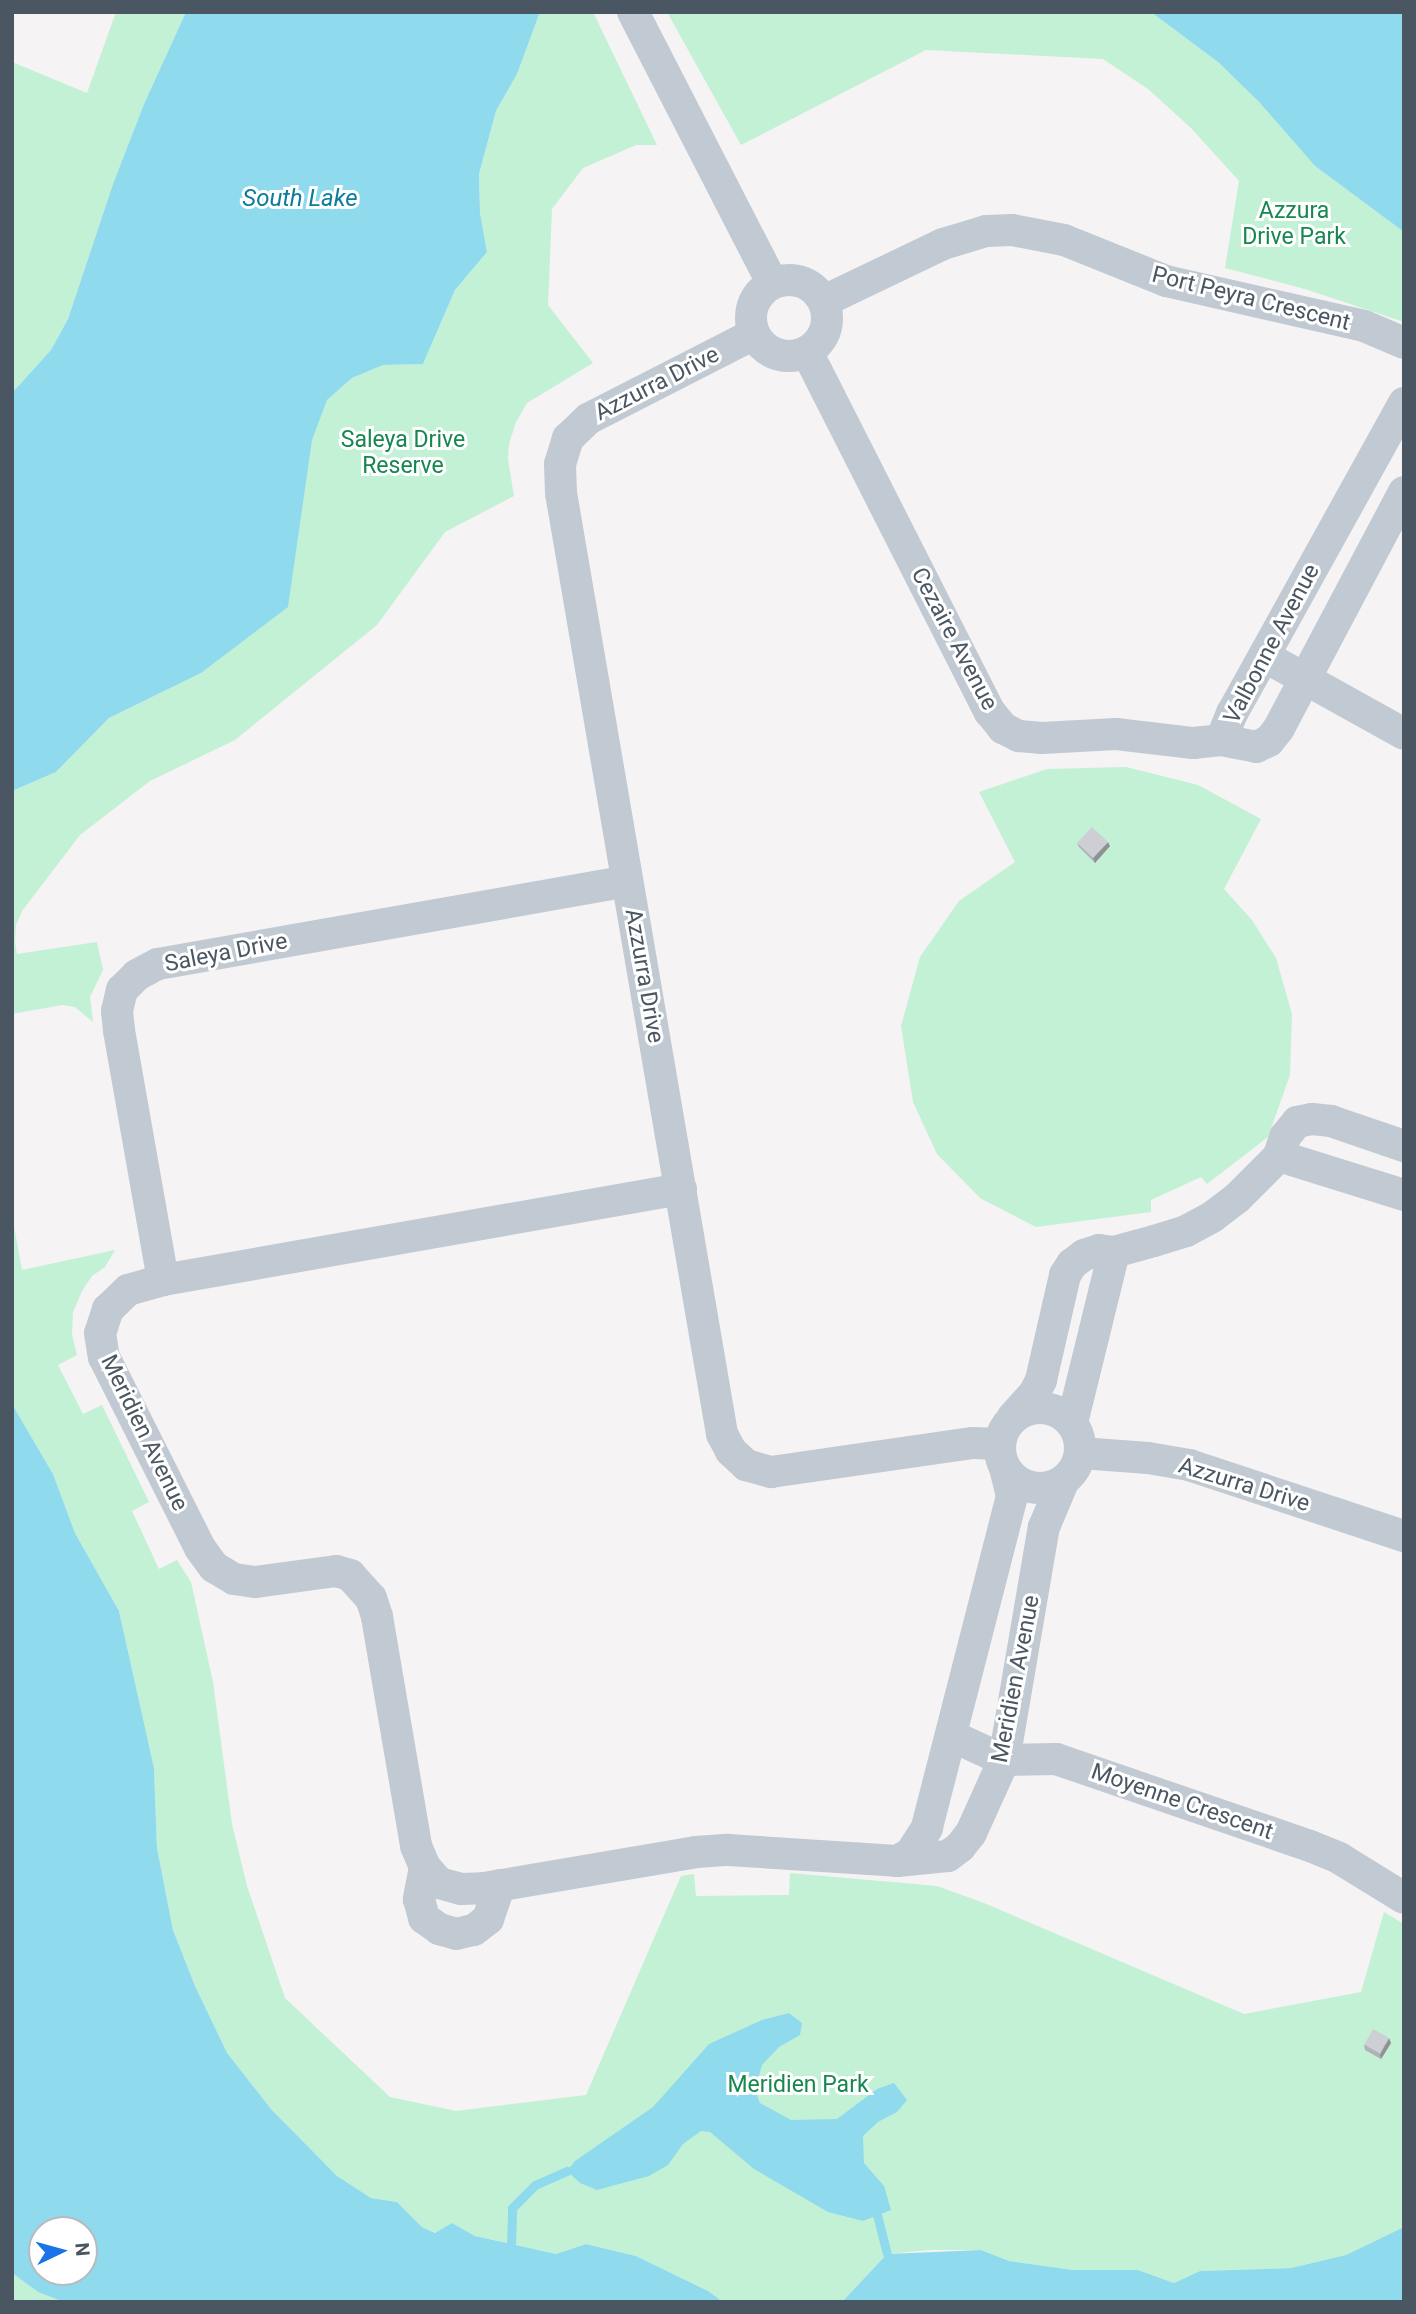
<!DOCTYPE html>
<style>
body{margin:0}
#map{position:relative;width:1416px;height:2314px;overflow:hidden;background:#f5f3f3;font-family:Roboto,sans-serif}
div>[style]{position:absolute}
.green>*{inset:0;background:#c3f1d5}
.water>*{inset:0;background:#90daee}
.stream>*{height:9px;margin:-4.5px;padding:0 4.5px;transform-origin:4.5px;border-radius:4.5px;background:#90daee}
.minor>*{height:32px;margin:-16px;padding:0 16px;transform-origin:16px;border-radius:16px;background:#c1cad2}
.minor>.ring{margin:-16px;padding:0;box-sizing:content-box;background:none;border:32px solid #c1cad2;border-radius:50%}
.wall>*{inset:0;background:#b0b2b7}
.shaded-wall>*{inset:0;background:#909195}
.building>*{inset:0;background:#cdcfd5;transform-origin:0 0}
span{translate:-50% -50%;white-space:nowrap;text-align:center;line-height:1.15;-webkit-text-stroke:6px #fff;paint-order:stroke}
.park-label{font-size:23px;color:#17864f}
.street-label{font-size:23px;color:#4a5661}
.water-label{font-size:24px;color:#0c7c9b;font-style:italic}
.frame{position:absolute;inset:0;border:14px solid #4a5661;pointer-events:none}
.north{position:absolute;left:28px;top:2216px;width:70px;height:70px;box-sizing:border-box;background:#fff;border:2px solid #b7bbc0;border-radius:50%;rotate:85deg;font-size:19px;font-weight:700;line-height:28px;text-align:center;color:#4a5661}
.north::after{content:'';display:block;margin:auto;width:24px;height:32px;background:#1a73e8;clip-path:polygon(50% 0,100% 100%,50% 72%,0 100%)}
</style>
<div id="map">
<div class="green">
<i style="clip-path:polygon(116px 12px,186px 12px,144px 104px,113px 184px,68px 319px,51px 350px,12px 393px,12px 62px,87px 93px)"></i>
<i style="clip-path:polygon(540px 12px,593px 12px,657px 145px,636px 145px,583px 168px,552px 209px,548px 305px,593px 363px,527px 403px,516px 422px,509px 444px,508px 459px,514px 496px,445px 532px,377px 625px,235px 740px,150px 781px,80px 835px,22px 911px,16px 925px,15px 942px,17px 954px,97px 942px,103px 970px,90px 997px,93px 1022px,75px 1007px,62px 1005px,12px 1014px,12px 791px,56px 772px,109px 718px,201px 673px,327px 400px,352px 378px,383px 365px,423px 364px,455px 290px,487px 252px,480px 213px,479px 174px,496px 111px,517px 74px)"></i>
<i style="clip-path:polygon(667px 12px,1151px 12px,1218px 62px,1259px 102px,1315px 166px,1404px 232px,1404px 322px,1305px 289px,1225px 268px,1239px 181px,1191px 128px,1148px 89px,1103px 59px,926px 50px,741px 145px)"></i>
<i style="clip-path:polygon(1126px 767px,1198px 785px,1261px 819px,1224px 889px,1252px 920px,1276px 958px,1292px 1014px,1290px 1075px,1268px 1137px,1207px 1184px,1201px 1177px,1151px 1200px,1151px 1212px,1036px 1227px,980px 1198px,937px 1154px,913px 1102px,901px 1026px,920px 957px,959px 901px,1015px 862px,979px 792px,1047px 769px)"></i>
<i style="clip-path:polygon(12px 1215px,22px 1270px,115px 1250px,105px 1267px,92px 1276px,82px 1291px,73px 1312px,72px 1335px,77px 1355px,58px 1365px,83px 1414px,102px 1405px,149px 1502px,132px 1511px,159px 1569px,177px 1560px,191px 1582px,213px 1682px,232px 1824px,247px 1886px,285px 1998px,390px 2097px,456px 2111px,586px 2095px,681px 1876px,694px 1874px,696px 1896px,789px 1895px,790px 1873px,937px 1886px,984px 1903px,1244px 2014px,1361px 1992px,1384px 1912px,1404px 1924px,1404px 2227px,1346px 2255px,1291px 2268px,1200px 2271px,1174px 2283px,1138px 2270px,1073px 2270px,1009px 2261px,981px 2250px,931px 2250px,887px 2254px,842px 2302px,723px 2302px,708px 2291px,636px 2256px,586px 2244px,556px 2254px,475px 2236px,452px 2223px,436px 2233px,422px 2227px,397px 2202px,371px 2198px,337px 2176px,271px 2109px,227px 2054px,195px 1986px,173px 1930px,157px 1848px,154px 1768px,119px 1611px,75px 1533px,53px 1474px,12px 1404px)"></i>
<i style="clip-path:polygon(12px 2273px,38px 2292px,64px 2302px,12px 2302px)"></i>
</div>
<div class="water">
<i style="clip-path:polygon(186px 12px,540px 12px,517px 74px,496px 111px,479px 174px,480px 213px,487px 252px,455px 290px,423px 364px,383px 365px,352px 378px,327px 400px,312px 440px,288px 607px,201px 673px,109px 718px,56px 772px,12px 791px,12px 393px,51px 350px,68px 319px,113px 184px,144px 104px)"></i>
<i style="clip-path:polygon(1151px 12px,1404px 12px,1404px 232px,1315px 166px,1259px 102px,1218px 62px)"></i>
<i style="clip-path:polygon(evenodd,12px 1404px,53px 1474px,75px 1533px,119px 1611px,154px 1768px,157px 1848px,173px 1930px,195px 1986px,227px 2053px,271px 2109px,337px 2176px,371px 2198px,397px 2202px,422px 2227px,435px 2233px,452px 2223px,475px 2236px,556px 2254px,586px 2244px,636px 2256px,708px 2291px,723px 2302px,64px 2302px,38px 2292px,12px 2273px,12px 1404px,42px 2230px,84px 2230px,84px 2272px,42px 2272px,42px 2230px)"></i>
<i style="clip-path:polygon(789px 2013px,802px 2023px,800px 2035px,779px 2047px,762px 2065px,755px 2090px,760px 2103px,791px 2120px,837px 2119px,877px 2089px,894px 2083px,907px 2100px,897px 2112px,878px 2122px,863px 2136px,864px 2163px,884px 2186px,891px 2210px,863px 2221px,828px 2212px,754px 2169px,710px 2132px,701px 2131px,683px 2144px,668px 2165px,649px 2176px,597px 2190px,580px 2183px,567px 2171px,575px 2161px,653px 2107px,709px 2044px,762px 2020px)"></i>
<i style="clip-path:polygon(1404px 2227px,1404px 2302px,842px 2302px,887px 2254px,981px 2250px,1009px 2261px,1073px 2270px,1138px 2270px,1174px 2283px,1200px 2271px,1291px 2268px,1346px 2255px)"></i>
</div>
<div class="stream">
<i style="left:877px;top:2215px;width:40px;rotate:75.6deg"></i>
<i style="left:511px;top:2244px;width:36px;rotate:-88deg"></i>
<i style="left:512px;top:2208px;width:33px;rotate:-45deg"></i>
<i style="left:535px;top:2185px;width:35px;rotate:-24deg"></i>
</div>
<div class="minor">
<i style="left:633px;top:12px;width:305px;rotate:62.8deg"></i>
<i class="ring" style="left:751px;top:280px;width:44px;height:44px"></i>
<i style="left:824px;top:301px;width:132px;rotate:-25.6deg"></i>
<i style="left:943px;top:244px;width:45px;rotate:-16.8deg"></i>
<i style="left:986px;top:231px;width:26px;rotate:-2deg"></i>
<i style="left:1012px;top:230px;width:53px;rotate:10.9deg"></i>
<i style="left:1064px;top:240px;width:110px;rotate:21.9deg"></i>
<i style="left:1166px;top:281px;width:203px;rotate:12.8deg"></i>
<i style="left:1364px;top:326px;width:43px;rotate:23deg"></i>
<i style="left:754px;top:334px;width:186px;rotate:152.9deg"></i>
<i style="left:588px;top:419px;width:28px;rotate:136deg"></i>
<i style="left:568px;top:438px;width:27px;rotate:107deg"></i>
<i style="left:560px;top:464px;width:29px;rotate:88deg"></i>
<i style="left:561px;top:493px;width:955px;rotate:80.29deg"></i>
<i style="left:722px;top:1434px;width:19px;rotate:62deg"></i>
<i style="left:731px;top:1451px;width:21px;rotate:43deg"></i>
<i style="left:746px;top:1465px;width:26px;rotate:16deg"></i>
<i style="left:771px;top:1472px;width:204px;rotate:-8.2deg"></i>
<i style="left:973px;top:1443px;width:27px;rotate:2deg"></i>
<i style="left:807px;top:352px;width:404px;rotate:63.1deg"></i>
<i style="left:990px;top:712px;width:21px;rotate:51deg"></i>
<i style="left:1003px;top:728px;width:18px;rotate:27deg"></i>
<i style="left:1019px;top:736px;width:23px;rotate:5deg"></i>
<i style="left:1042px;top:738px;width:74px;rotate:-3.1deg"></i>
<i style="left:1116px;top:734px;width:78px;rotate:6.7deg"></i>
<i style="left:1193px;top:743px;width:28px;rotate:-6deg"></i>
<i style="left:1404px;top:403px;width:355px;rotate:119deg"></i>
<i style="left:1232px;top:713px;width:29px;rotate:112deg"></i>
<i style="left:1221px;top:740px;width:36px;rotate:11deg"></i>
<i style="left:1256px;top:747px;width:14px;rotate:-25deg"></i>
<i style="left:1269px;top:741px;width:16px;rotate:-52deg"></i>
<i style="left:1279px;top:728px;width:267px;rotate:-62.1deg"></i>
<i style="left:1264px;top:656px;width:160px;rotate:29.1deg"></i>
<i style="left:1404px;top:1146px;width:77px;rotate:-161.1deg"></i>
<i style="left:1331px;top:1121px;width:19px;rotate:-174deg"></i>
<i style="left:1312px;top:1119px;width:15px;rotate:169deg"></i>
<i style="left:1297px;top:1122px;width:19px;rotate:129deg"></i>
<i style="left:1285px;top:1137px;width:20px;rotate:108deg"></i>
<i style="left:1279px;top:1156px;width:131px;rotate:17.3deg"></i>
<i style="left:681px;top:1189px;width:526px;rotate:170.04deg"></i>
<i style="left:163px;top:1280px;width:36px;rotate:164deg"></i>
<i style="left:128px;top:1290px;width:28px;rotate:136deg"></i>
<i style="left:108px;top:1309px;width:25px;rotate:108deg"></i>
<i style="left:100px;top:1333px;width:24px;rotate:81deg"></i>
<i style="left:104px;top:1357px;width:214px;rotate:63.3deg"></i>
<i style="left:200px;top:1548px;width:24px;rotate:54deg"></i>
<i style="left:214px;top:1567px;width:23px;rotate:31deg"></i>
<i style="left:234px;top:1579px;width:22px;rotate:8deg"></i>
<i style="left:256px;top:1582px;width:81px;rotate:-7.8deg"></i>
<i style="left:336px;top:1571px;width:15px;rotate:16deg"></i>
<i style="left:350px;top:1575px;width:31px;rotate:48deg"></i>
<i style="left:371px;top:1598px;width:20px;rotate:72deg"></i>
<i style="left:377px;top:1617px;width:232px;rotate:80.3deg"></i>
<i style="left:416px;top:1846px;width:23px;rotate:67deg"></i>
<i style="left:425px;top:1867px;width:21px;rotate:49deg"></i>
<i style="left:439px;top:1883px;width:23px;rotate:15deg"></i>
<i style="left:461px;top:1889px;width:23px;rotate:-2deg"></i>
<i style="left:484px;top:1888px;width:215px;rotate:-9.6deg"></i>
<i style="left:696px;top:1852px;width:32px;rotate:-4deg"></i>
<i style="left:728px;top:1850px;width:169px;rotate:3.7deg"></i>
<i style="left:163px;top:1280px;width:254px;rotate:-100deg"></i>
<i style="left:119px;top:1030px;width:19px;rotate:-96deg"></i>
<i style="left:117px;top:1011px;width:22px;rotate:-77deg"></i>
<i style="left:122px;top:990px;width:21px;rotate:-45deg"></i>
<i style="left:137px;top:975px;width:24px;rotate:-28deg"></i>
<i style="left:158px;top:964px;width:476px;rotate:-10deg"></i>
<i class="ring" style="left:1000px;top:1408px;width:48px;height:48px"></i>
<i style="left:1013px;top:1417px;width:31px;rotate:-48deg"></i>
<i style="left:1034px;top:1394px;width:16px;rotate:-63deg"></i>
<i style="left:1041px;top:1380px;width:108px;rotate:-77.1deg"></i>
<i style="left:1065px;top:1275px;width:13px;rotate:-58deg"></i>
<i style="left:1072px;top:1264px;width:15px;rotate:-37deg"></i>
<i style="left:1084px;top:1255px;width:16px;rotate:-18deg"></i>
<i style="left:1099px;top:1250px;width:15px;rotate:8deg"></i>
<i style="left:1114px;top:1252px;width:41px;rotate:-15.4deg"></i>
<i style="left:1154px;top:1241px;width:34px;rotate:-17deg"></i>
<i style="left:1186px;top:1231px;width:30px;rotate:-28deg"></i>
<i style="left:1212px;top:1217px;width:31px;rotate:-37deg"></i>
<i style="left:1237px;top:1198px;width:59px;rotate:-45deg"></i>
<i style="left:1072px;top:1423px;width:176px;rotate:-76.2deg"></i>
<i style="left:1081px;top:1453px;width:67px;rotate:4.3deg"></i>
<i style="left:1148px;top:1458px;width:42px;rotate:9.7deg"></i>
<i style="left:1189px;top:1465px;width:226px;rotate:18.3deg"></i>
<i style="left:1005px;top:1468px;width:29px;rotate:76deg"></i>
<i style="left:1012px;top:1496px;width:343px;rotate:104.4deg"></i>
<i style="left:927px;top:1828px;width:30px;rotate:123deg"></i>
<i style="left:911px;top:1853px;width:16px;rotate:150deg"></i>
<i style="left:897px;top:1861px;width:51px;rotate:-5.6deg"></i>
<i style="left:948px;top:1856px;width:15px;rotate:-37deg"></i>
<i style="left:960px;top:1847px;width:18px;rotate:-52deg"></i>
<i style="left:971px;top:1833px;width:80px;rotate:-65.7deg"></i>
<i style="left:1004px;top:1760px;width:236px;rotate:-80.3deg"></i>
<i style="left:1044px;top:1527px;width:49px;rotate:-67.1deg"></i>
<i style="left:952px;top:1736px;width:57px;rotate:24.8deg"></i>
<i style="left:1004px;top:1760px;width:52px;rotate:-1.1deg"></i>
<i style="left:1056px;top:1759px;width:268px;rotate:18.9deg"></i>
<i style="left:1310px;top:1846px;width:31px;rotate:22deg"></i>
<i style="left:1339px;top:1858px;width:76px;rotate:31.6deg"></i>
<i style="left:425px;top:1867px;width:33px;rotate:101deg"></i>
<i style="left:419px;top:1899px;width:20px;rotate:75deg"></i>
<i style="left:424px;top:1918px;width:19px;rotate:36deg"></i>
<i style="left:439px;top:1929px;width:18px;rotate:16deg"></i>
<i style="left:456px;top:1934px;width:18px;rotate:-13deg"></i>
<i style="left:474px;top:1930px;width:18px;rotate:-38deg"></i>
<i style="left:488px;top:1919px;width:36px;rotate:-71deg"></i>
</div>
<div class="wall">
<i style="clip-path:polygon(1077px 843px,1110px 846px,1095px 863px,1079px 847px)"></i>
<i style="clip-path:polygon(1391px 2043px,1381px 2059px,1365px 2050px,1364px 2045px)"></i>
</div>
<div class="shaded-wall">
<i style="clip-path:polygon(1108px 842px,1110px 846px,1095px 863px,1093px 858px)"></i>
<i style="clip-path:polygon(1389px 2038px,1391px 2043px,1381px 2059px,1380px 2055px)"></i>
</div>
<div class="building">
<i style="left:1092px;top:827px;width:22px;height:22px;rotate:43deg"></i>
<i style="left:1373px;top:2029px;width:18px;height:18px;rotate:29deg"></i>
</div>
<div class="park-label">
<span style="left:1294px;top:224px">Azzura<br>Drive Park</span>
<span style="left:403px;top:453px">Saleya Drive<br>Reserve</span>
<span style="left:798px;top:2085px">Meridien Park</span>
</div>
<div class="street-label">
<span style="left:1251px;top:299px;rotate:14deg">Port Peyra Crescent</span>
<span style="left:657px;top:384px;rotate:-27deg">Azzurra Drive</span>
<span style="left:954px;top:639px;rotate:62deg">Cezaire Avenue</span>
<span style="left:1272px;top:644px;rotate:-62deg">Valbonne Avenue</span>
<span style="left:226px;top:953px;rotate:-11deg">Saleya Drive</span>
<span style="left:644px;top:976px;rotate:80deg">Azzurra Drive</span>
<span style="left:144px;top:1433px;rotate:64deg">Meridien Avenue</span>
<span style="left:1244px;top:1485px;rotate:17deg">Azzurra Drive</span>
<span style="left:1016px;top:1679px;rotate:-79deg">Meridien Avenue</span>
<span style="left:1182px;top:1802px;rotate:19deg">Moyenne Crescent</span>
</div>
<div class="water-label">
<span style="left:300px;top:199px">South Lake</span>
</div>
<div class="frame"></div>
<div class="north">N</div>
</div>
